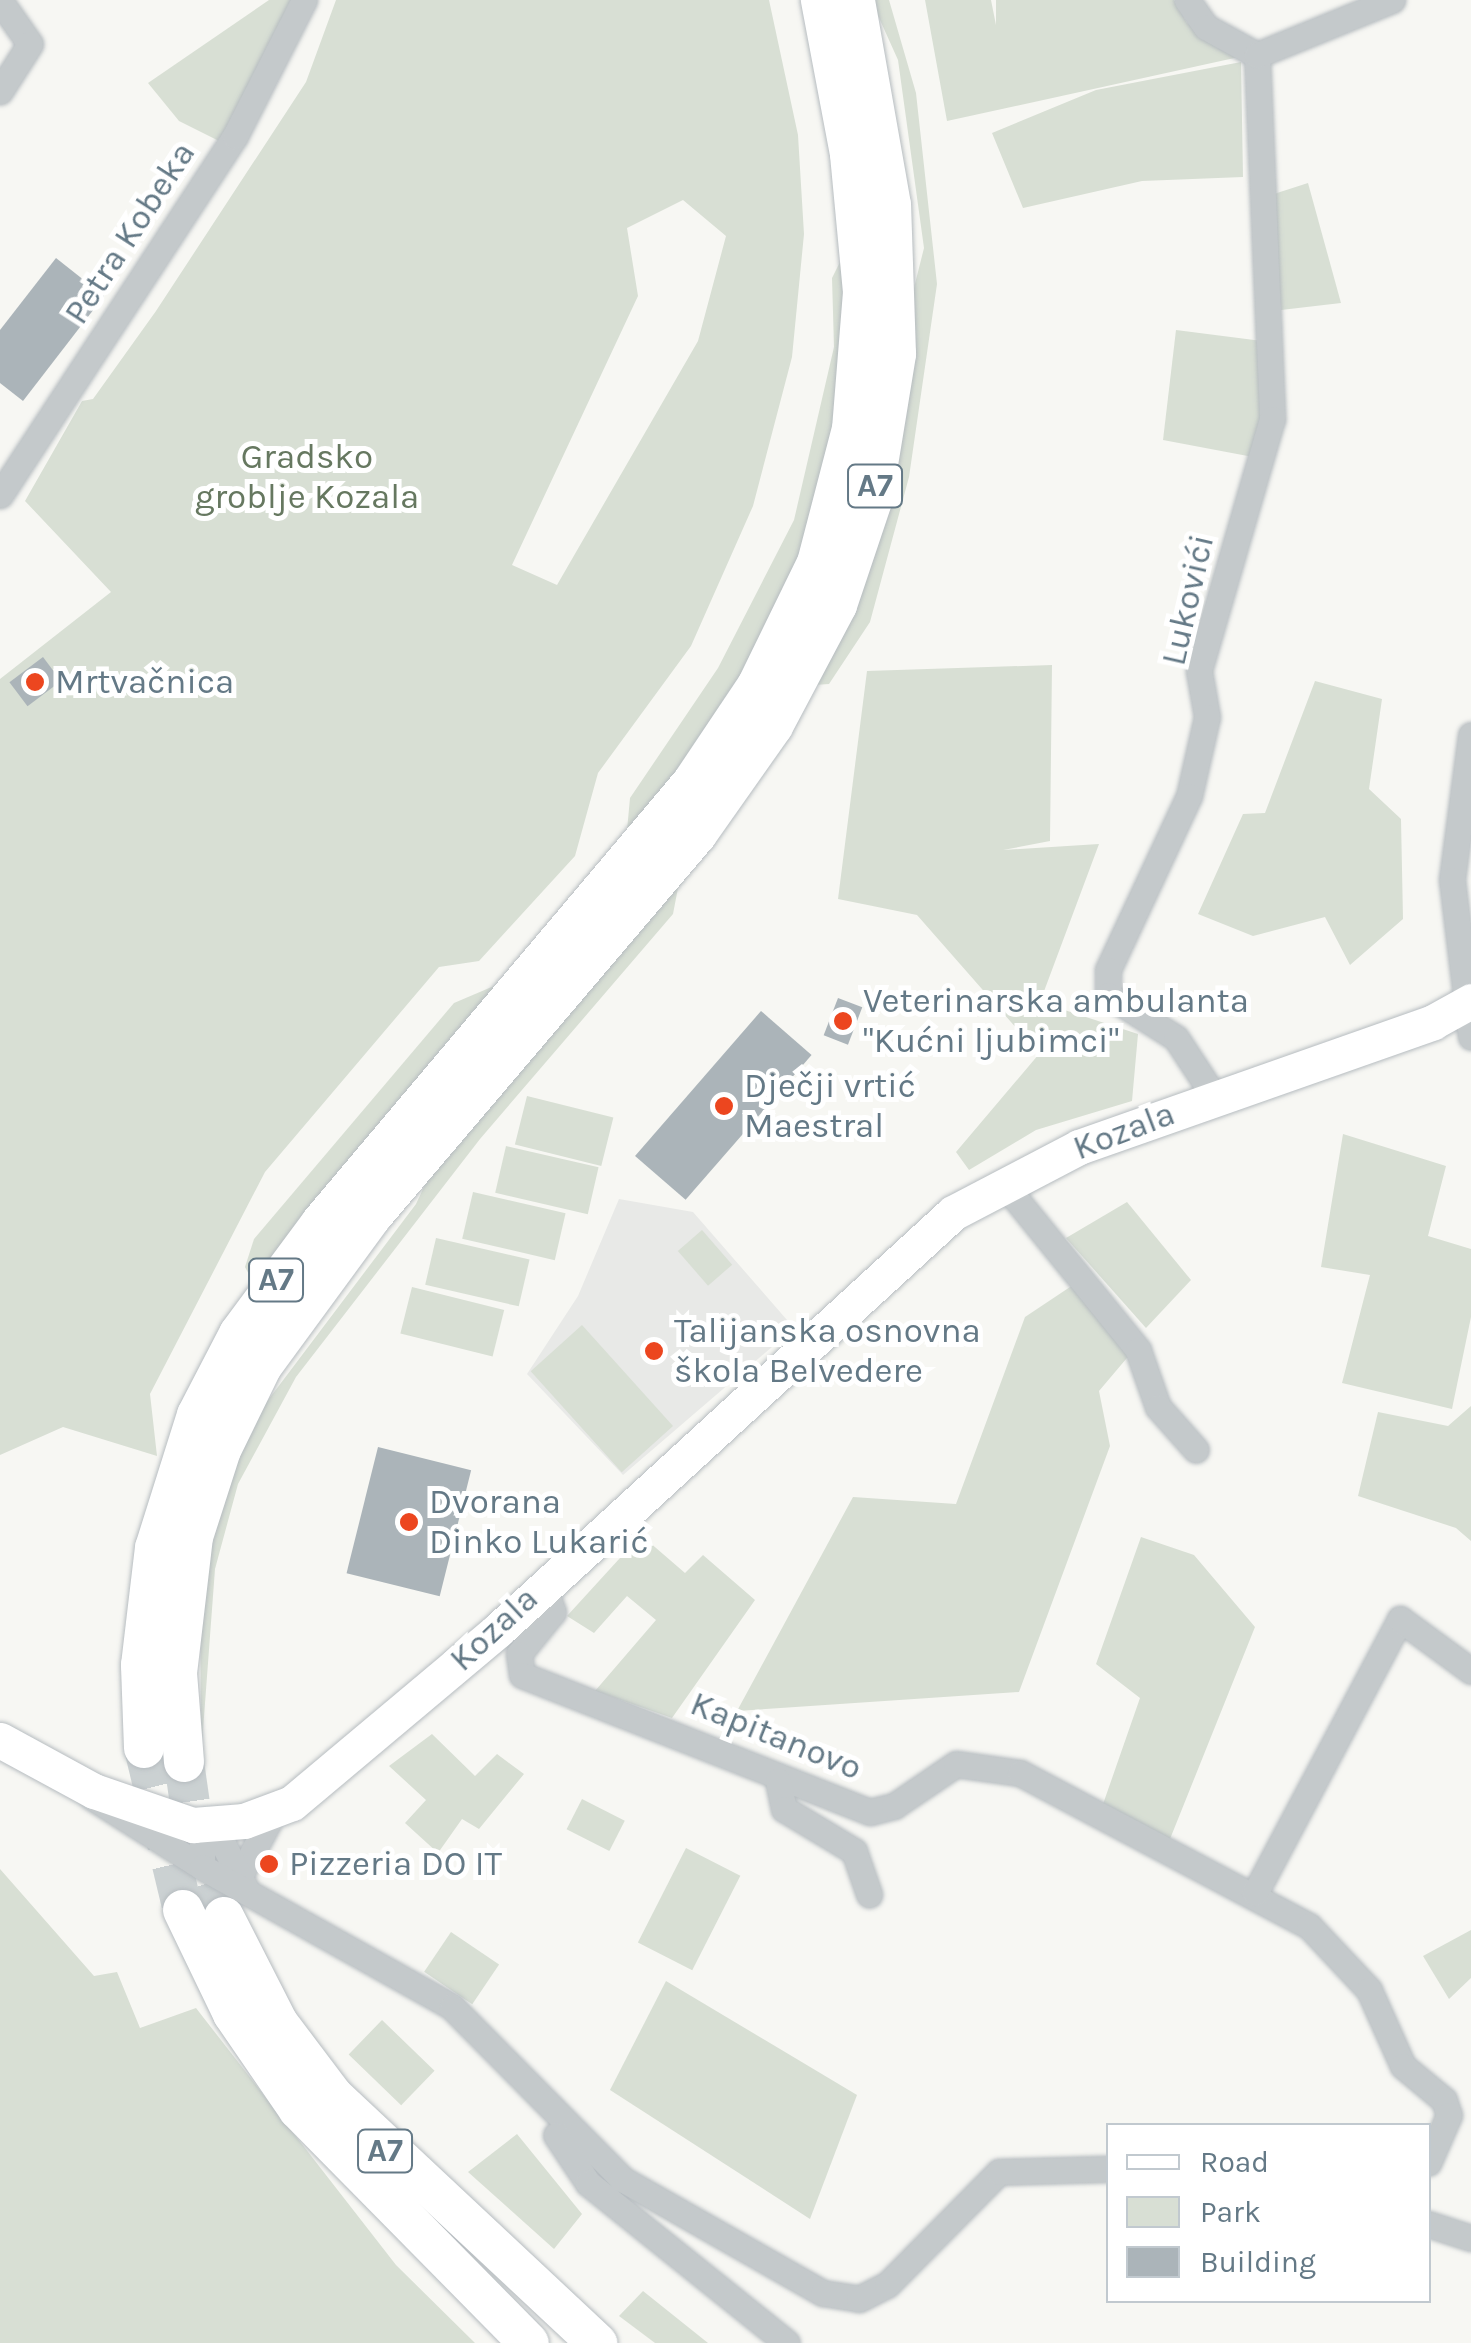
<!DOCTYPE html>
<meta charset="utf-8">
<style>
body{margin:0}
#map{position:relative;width:1471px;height:2343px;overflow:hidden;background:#f7f7f3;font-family:Karla,sans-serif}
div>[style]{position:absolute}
.built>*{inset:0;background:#e8e9e7}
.green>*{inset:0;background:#d8dfd4;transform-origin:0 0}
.building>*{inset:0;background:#abb4b9;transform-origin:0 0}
.trunk-tunnel>*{height:40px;margin-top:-20px;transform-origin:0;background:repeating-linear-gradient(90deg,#cbd1d2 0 40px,transparent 0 60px)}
.roads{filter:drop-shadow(0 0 2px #b6bcc0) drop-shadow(0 0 2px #b6bcc0)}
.minor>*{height:25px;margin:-12.5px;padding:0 12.5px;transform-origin:12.5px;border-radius:12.5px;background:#c4c9cb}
.secondary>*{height:35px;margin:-17.5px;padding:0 17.5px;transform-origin:17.5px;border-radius:17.5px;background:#fff}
.trunk>*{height:40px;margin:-20px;padding:0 20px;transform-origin:20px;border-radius:20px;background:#fff}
.dots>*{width:28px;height:28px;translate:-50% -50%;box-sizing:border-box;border:5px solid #fff;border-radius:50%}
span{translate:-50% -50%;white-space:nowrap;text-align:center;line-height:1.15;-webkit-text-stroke:10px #fff;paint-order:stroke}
.shield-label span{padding:2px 8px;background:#fff;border:2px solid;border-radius:8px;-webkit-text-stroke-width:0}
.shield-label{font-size:32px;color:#647986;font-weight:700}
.street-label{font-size:35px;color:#647986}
.park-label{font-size:35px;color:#667860}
.poi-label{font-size:35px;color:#647986}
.left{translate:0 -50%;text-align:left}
.legend{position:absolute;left:1106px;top:2123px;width:325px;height:180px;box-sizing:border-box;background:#fff;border:2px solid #c1c9cf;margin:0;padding:12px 18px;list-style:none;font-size:30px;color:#647986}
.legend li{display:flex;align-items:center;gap:20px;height:50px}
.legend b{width:50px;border:2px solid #c1c9cf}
</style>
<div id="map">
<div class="built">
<i style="clip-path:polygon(619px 1199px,693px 1212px,794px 1328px,623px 1475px,527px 1374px,578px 1296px)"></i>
</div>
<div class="green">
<i style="clip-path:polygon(269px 0,299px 0,225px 144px,179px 121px,148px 83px)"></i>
<i style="clip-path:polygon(evenodd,336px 0,769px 0,798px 135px,804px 234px,792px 357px,753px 506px,691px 646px,598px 773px,575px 856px,479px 961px,439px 967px,265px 1172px,150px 1394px,157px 1456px,63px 1427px,0 1455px,0 679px,111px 592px,25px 501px,82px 401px,93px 399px,156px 311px,306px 82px,336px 0,683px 200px,726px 236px,698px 341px,557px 585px,512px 565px,638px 296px,627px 228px,683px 200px)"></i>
<i style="clip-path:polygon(871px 0,889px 0,916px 93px,937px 284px,909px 477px,870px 622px,829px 684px,814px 685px,924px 248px,898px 60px)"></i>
<i style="clip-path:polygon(925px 0,991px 0,996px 25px,996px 0,1174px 0,1187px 23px,1239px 57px,947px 121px)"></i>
<i style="clip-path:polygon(1241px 62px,1243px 177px,1142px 181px,1023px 208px,992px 133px,1096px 90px)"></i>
<i style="clip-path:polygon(1308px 183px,1341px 303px,1281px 310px,1268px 196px)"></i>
<i style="clip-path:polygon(844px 254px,849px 324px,821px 505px,754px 663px,626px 841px,630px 798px,718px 668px,794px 520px,834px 347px,832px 278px)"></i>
<i style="clip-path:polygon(1176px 330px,1262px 341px,1264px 409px,1253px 457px,1163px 440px)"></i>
<i style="clip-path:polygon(1052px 665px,1050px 841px,1003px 850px,1099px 844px,1040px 1002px,1138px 1034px,1132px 1101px,1036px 1130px,969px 1170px,956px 1152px,1039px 1054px,917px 915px,838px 899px,867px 671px)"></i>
<i style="clip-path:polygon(1315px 681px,1382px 699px,1369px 789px,1401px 819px,1403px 919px,1350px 965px,1325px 917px,1253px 936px,1198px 914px,1243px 814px,1265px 813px)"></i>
<i style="clip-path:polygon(720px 832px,678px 888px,673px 914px,480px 1139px,296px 1377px,238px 1484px,215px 1569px,201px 1757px,200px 1575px,247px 1428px,416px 1204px,436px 1161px)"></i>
<i style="clip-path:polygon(508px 980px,253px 1282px,245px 1267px,254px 1239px,454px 1003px)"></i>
<i style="left:527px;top:1096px;width:89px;height:50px;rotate:14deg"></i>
<i style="clip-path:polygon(1343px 1134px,1446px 1166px,1428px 1236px,1471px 1249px,1471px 1317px,1452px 1409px,1342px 1383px,1370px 1275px,1321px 1267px)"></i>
<i style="left:506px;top:1146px;width:95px;height:48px;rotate:13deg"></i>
<i style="left:473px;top:1192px;width:95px;height:48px;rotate:13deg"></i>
<i style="clip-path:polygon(1127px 1202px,1191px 1280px,1146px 1328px,1066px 1238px)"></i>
<i style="left:702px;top:1230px;width:46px;height:32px;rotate:49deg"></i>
<i style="left:436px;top:1238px;width:96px;height:48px;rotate:13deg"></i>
<i style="clip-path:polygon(1076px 1283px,1132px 1352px,1099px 1391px,1110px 1446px,1019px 1692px,737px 1711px,853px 1497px,956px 1504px,1025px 1317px)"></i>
<i style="left:412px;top:1287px;width:95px;height:48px;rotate:14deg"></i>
<i style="left:582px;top:1325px;width:136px;height:69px;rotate:48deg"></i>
<i style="clip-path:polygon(1471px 1406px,1471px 1541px,1456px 1528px,1358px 1496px,1378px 1412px,1448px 1426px)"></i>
<i style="clip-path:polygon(641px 1535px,685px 1573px,703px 1555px,755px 1600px,672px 1718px,595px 1691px,656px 1620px,627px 1596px,594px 1633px,567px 1616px)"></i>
<i style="clip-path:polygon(1141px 1537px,1194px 1555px,1255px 1627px,1168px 1844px,1102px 1807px,1140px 1698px,1096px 1664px)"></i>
<i style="clip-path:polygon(432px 1734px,475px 1776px,497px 1754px,524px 1774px,479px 1829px,462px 1819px,438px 1853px,405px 1823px,426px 1800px,389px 1766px)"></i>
<i style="left:582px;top:1799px;width:48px;height:34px;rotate:27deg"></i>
<i style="left:686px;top:1848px;width:61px;height:106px;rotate:27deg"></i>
<i style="clip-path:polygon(0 1869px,94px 1976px,117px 1972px,140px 2028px,196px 2008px,396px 2265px,475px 2343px,0 2343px)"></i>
<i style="clip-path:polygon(1471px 1930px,1471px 1978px,1449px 1999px,1423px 1956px)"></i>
<i style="left:451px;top:1932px;width:58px;height:48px;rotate:34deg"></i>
<i style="clip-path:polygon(666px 1981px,857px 2095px,810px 2219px,610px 2090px)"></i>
<i style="left:382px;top:2020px;width:73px;height:48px;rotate:44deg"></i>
<i style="clip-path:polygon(517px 2134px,582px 2214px,554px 2249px,468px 2172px)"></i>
<i style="clip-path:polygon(643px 2291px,708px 2343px,655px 2343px,619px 2316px)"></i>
</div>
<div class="building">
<i style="clip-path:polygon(56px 258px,104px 296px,23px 401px,0 383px,0 330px)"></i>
<i style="left:43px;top:657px;width:30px;height:42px;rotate:53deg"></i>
<i style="left:838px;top:998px;width:26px;height:40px;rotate:21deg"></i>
<i style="left:761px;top:1011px;width:67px;height:192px;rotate:41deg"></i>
<i style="left:378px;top:1447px;width:96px;height:130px;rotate:14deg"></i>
</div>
<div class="trunk-tunnel">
<i style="left:144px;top:1748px;width:167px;rotate:76.5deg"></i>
<i style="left:184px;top:1762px;width:64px;rotate:81.9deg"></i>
<i style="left:193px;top:1825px;width:97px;rotate:71.4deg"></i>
</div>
<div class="roads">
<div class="minor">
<i style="left:1187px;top:0;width:33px;rotate:55deg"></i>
<i style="left:1206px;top:27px;width:58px;rotate:28.8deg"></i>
<i style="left:1257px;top:55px;width:364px;rotate:87.6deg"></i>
<i style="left:1272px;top:419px;width:262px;rotate:106.2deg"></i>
<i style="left:1199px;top:671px;width:47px;rotate:80.1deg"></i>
<i style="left:1207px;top:717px;width:81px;rotate:102.8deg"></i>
<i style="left:1189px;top:796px;width:192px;rotate:115deg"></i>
<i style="left:1108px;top:970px;width:25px;rotate:90deg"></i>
<i style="left:1108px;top:995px;width:80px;rotate:32.3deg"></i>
<i style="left:1176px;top:1038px;width:69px;rotate:56.8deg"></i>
<i style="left:0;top:1px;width:52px;rotate:55.1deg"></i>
<i style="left:30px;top:44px;width:56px;rotate:122.6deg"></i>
<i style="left:1257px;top:55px;width:146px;rotate:-22.2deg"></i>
<i style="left:0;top:495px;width:429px;rotate:-56.8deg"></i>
<i style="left:235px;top:136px;width:153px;rotate:-63.1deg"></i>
<i style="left:1471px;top:735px;width:146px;rotate:97.5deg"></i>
<i style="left:1452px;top:880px;width:158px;rotate:83.1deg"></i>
<i style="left:1003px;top:1183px;width:215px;rotate:51deg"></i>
<i style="left:1138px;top:1350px;width:60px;rotate:70.7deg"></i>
<i style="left:1158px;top:1407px;width:57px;rotate:48.5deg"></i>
<i style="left:543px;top:1583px;width:31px;rotate:71deg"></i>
<i style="left:553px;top:1612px;width:54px;rotate:129deg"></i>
<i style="left:519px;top:1654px;width:21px;rotate:82deg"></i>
<i style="left:522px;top:1675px;width:374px;rotate:21.5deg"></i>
<i style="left:870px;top:1812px;width:25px;rotate:-14deg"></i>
<i style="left:894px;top:1806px;width:75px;rotate:-34.1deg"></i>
<i style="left:956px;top:1764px;width:65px;rotate:8deg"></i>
<i style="left:1020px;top:1773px;width:327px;rotate:27.9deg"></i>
<i style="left:1309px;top:1926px;width:88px;rotate:46.8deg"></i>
<i style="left:1369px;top:1990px;width:83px;rotate:65.9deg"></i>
<i style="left:1403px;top:2066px;width:53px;rotate:39.7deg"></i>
<i style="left:1444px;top:2100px;width:16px;rotate:72deg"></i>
<i style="left:1449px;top:2115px;width:52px;rotate:113.6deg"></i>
<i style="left:778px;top:1781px;width:29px;rotate:78deg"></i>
<i style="left:784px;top:1809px;width:82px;rotate:31deg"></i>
<i style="left:854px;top:1851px;width:46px;rotate:70.8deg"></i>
<i style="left:90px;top:1796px;width:133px;rotate:32.4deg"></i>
<i style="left:241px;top:1874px;width:70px;rotate:-62deg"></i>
<i style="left:246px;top:1889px;width:73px;rotate:-116.9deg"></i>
<i style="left:213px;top:1824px;width:23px;rotate:119deg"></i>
<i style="left:202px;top:1844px;width:23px;rotate:90deg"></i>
<i style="left:202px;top:1867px;width:287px;rotate:29.2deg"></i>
<i style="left:452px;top:2007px;width:242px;rotate:45.3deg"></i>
<i style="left:622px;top:2179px;width:231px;rotate:29.6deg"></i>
<i style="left:823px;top:2293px;width:36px;rotate:9deg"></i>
<i style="left:859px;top:2299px;width:31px;rotate:-27deg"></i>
<i style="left:887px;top:2285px;width:159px;rotate:-45.3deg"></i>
<i style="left:999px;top:2172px;width:109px;rotate:-1.6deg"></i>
<i style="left:1255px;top:1893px;width:310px;rotate:-62.1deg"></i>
<i style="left:1400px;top:1619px;width:88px;rotate:36.2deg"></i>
<i style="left:556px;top:2135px;width:58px;rotate:56.3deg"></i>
<i style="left:588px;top:2183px;width:255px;rotate:38.8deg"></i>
<i style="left:1428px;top:2224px;width:45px;rotate:18deg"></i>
</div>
<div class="secondary">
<i style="left:0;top:1740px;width:107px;rotate:28.5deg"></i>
<i style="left:94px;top:1791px;width:105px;rotate:19deg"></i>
<i style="left:193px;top:1825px;width:51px;rotate:-4.5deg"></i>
<i style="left:244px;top:1821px;width:51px;rotate:-20.6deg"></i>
<i style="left:292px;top:1803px;width:269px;rotate:-40deg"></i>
<i style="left:498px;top:1630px;width:617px;rotate:-42.5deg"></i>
<i style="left:953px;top:1213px;width:142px;rotate:-27.6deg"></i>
<i style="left:1079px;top:1147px;width:375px;rotate:-19.4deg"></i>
<i style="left:1433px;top:1022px;width:43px;rotate:-28.9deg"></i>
</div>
<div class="trunk">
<i style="left:144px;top:1748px;width:83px;rotate:-92.1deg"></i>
<i style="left:141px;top:1665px;width:118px;rotate:-83.2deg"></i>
<i style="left:155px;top:1548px;width:139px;rotate:-72.5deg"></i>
<i style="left:197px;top:1415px;width:91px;rotate:-62.6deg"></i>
<i style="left:239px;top:1334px;width:138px;rotate:-53.5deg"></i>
<i style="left:321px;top:1223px;width:576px;rotate:-49.86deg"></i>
<i style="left:692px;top:783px;width:117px;rotate:-56.2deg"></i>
<i style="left:757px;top:686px;width:137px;rotate:-64deg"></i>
<i style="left:817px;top:563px;width:138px;rotate:-75.4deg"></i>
<i style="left:852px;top:429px;width:137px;rotate:-85.4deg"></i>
<i style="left:863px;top:292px;width:139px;rotate:-95.4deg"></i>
<i style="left:850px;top:154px;width:157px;rotate:-100.7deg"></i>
<i style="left:184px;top:1762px;width:89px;rotate:-94.5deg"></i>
<i style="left:177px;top:1673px;width:137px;rotate:-83.3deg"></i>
<i style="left:193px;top:1537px;width:91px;rotate:-72.2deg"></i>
<i style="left:221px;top:1450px;width:93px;rotate:-64deg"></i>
<i style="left:262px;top:1366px;width:185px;rotate:-53.8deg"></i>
<i style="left:371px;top:1217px;width:503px;rotate:-49.6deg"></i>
<i style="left:697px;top:834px;width:132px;rotate:-54.9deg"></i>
<i style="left:773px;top:726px;width:137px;rotate:-62.1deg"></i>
<i style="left:837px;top:605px;width:110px;rotate:-71.4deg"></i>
<i style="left:872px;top:501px;width:149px;rotate:-80.7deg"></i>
<i style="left:896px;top:354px;width:149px;rotate:-91.9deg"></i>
<i style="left:891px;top:205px;width:208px;rotate:-100deg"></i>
<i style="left:183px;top:1910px;width:115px;rotate:64.3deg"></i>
<i style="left:233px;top:2014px;width:116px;rotate:55.5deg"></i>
<i style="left:299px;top:2110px;width:327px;rotate:45.4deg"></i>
<i style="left:224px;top:1917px;width:119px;rotate:63deg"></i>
<i style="left:278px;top:2023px;width:91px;rotate:53deg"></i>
<i style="left:333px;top:2096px;width:362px;rotate:43.1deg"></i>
</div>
</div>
<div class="dots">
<i style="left:35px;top:682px;background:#ec461f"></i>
<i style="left:843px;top:1021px;background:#ec461f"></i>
<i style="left:724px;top:1106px;background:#ec461f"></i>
<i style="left:654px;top:1351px;background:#ec461f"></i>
<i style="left:409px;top:1522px;background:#ec461f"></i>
<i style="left:269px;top:1864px;background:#ec461f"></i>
</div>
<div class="shield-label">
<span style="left:875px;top:486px">A7</span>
<span style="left:276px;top:1280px">A7</span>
<span style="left:385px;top:2151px">A7</span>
</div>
<div class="street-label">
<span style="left:130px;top:233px;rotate:-57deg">Petra Kobeka</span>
<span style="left:1188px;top:600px;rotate:-77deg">Lukovići</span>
<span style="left:1124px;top:1131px;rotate:-21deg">Kozala</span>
<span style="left:494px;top:1629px;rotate:-43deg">Kozala</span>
<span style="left:776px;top:1736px;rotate:22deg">Kapitanovo</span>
</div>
<div class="park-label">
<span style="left:307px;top:477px">Gradsko<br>groblje Kozala</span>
</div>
<div class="poi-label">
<span class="left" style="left:55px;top:682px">Mrtvačnica</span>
<span class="left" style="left:863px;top:1021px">Veterinarska ambulanta<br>"Kućni ljubimci"</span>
<span class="left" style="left:744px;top:1106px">Dječji vrtić<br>Maestral</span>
<span class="left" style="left:674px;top:1351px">Talijanska osnovna<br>škola Belvedere</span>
<span class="left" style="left:429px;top:1522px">Dvorana<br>Dinko Lukarić</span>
<span class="left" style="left:289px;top:1864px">Pizzeria DO IT</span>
</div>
<ul class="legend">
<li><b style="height:12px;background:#fff"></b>Road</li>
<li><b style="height:28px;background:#d8dfd4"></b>Park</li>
<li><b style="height:28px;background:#abb4b9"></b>Building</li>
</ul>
</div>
